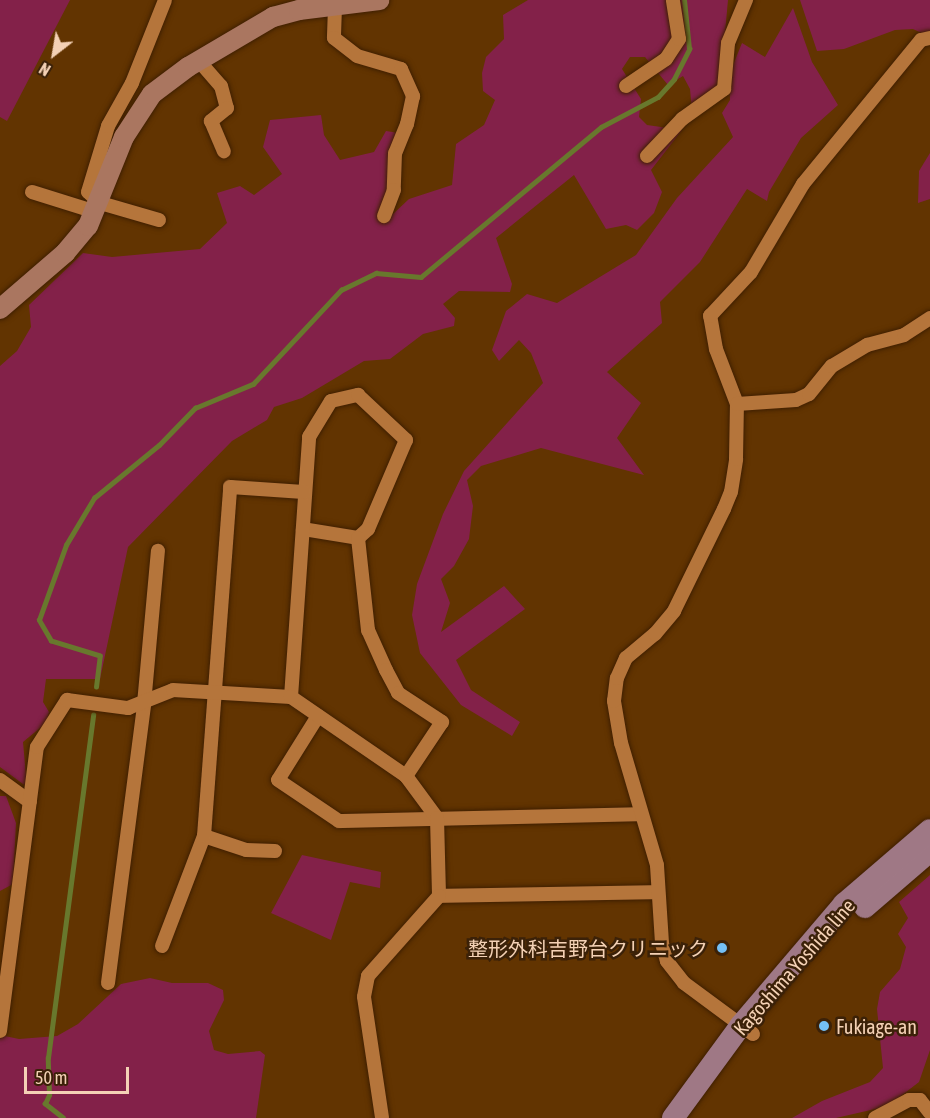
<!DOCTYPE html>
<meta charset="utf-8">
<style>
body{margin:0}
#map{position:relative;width:930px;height:1118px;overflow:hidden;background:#623401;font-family:"Asap Condensed","Noto Sans JP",sans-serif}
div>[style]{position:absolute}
.green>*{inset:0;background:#832149}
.stream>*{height:4.5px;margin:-2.25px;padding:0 2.25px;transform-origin:2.25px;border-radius:2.25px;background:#68782d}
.roads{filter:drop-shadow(0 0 2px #3f1f00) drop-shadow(0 0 2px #3f1f00)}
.street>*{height:14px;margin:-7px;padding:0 7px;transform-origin:7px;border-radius:7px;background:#b5753b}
.secondary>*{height:20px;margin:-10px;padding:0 10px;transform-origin:10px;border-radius:10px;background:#aa7660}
.primary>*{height:22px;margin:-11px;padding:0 11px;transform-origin:11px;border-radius:11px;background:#9f7885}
.dots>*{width:16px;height:16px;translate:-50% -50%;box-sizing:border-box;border:3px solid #3b2108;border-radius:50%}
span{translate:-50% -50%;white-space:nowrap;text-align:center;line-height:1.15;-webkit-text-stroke:5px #3b2108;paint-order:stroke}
.poi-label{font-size:20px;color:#f4d1b5}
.right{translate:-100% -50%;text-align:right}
.left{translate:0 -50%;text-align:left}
.street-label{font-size:20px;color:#f4d1b5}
.north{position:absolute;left:24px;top:24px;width:60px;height:60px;-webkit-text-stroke:4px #3b2108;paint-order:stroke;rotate:211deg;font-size:16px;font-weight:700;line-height:24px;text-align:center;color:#f4d1b5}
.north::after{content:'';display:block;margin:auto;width:21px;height:27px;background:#f4d1b5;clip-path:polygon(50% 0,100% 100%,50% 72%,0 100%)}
.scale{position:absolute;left:24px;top:1067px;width:105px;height:27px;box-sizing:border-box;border:3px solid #f4d1b5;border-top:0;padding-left:8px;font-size:18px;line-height:21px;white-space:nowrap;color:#f4d1b5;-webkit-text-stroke:4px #3b2108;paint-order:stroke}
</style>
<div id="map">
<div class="green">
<i style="clip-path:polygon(0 0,70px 0,7px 121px,0 117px)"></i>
<i style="clip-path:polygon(528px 0,728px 0,720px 88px,692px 111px,690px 89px,683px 76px,668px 85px,645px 57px,630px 57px,622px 69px,641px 99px,639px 117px,647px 125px,682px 130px,651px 170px,662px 192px,654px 213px,637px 230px,626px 225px,606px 229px,574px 175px,496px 238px,512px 284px,510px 292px,459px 291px,443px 304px,455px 318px,454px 326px,423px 334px,390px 359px,364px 361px,302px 398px,274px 407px,267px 420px,232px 441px,128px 547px,100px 679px,46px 679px,43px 702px,49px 712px,46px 723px,23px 742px,27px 787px,0 767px,0 366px,17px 351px,31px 327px,29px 305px,83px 253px,112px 257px,200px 249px,227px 223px,217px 193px,240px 186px,254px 195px,282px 174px,263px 147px,270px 120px,321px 115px,324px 135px,340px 160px,374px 152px,386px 131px,399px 133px,393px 214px,409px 199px,452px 185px,456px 144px,484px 125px,495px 100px,483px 91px,482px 73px,486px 57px,504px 39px,503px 15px)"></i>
<i style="clip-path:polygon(800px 0,930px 0,930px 37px,913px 29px,895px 30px,844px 49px,817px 51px)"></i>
<i style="clip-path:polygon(793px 8px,812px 62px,838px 105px,801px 138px,769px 192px,767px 201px,747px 189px,700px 262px,660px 302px,662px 323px,607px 372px,641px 403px,617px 438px,644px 475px,541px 448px,481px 466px,467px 480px,473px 506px,469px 539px,454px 566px,441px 579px,450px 603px,441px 632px,504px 586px,525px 609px,456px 660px,471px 690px,520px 722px,512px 736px,461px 705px,420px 653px,412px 615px,417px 584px,443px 514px,464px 471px,543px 383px,531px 353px,519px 340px,499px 361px,492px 350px,506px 311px,527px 294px,557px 303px,636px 255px,677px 198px,733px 137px,722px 113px,730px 100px,729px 75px,742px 43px,765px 57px)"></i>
<i style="clip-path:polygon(930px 153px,930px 199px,918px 203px,919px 171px)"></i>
<i style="clip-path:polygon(0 796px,6px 796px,16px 823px,13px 884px,0 891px)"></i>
<i style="clip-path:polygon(302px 855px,381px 872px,380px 888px,350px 882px,331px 940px,271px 913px)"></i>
<i style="clip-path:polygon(930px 875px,930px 1050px,919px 1082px,888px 1106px,836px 1118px,792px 1118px,822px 1101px,870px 1082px,883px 1068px,877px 1009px,880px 992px,900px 969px,906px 947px,898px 934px,908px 918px,899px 902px)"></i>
<i style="clip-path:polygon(150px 978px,172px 983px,208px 983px,223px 990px,224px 1000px,209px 1031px,214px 1050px,228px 1054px,260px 1051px,265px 1055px,256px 1118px,0 1118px,0 1035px,19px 1039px,57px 1036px,78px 1024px,121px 984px)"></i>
</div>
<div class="stream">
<i style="left:96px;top:687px;width:31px;rotate:-83deg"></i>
<i style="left:100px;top:656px;width:51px;rotate:-163deg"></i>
<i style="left:51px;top:641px;width:24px;rotate:-120deg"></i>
<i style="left:39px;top:620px;width:80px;rotate:-70.2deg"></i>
<i style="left:66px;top:545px;width:55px;rotate:-59.2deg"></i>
<i style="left:94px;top:498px;width:84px;rotate:-39.2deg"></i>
<i style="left:159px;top:445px;width:52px;rotate:-45.8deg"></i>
<i style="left:195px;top:408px;width:63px;rotate:-22.5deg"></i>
<i style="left:253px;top:384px;width:129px;rotate:-46.9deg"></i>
<i style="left:341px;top:290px;width:39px;rotate:-26deg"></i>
<i style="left:376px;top:273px;width:45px;rotate:5.1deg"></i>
<i style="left:421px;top:277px;width:234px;rotate:-39.8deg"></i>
<i style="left:601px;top:127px;width:64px;rotate:-27.8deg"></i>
<i style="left:658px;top:97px;width:24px;rotate:-48deg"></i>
<i style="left:674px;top:79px;width:34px;rotate:-63deg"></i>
<i style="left:689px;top:49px;width:49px;rotate:-95.8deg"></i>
<i style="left:63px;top:1118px;width:23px;rotate:-142deg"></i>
<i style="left:45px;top:1104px;width:10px;rotate:-66deg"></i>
<i style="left:49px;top:1095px;width:37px;rotate:-92deg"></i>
<i style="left:48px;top:1058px;width:346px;rotate:-82.5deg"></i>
</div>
<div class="roads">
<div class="street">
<i style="left:335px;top:7px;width:31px;rotate:92deg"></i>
<i style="left:334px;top:38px;width:29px;rotate:38deg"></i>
<i style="left:357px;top:56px;width:46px;rotate:16.5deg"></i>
<i style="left:401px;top:69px;width:30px;rotate:66deg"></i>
<i style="left:413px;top:96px;width:29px;rotate:102deg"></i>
<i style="left:407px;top:124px;width:31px;rotate:112deg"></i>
<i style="left:395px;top:153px;width:37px;rotate:92deg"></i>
<i style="left:394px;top:190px;width:28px;rotate:111deg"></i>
<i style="left:199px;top:61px;width:33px;rotate:49deg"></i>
<i style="left:221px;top:86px;width:23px;rotate:75deg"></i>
<i style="left:227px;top:108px;width:21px;rotate:141deg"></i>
<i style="left:211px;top:121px;width:33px;rotate:67deg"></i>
<i style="left:626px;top:86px;width:48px;rotate:-34deg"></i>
<i style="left:666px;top:59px;width:24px;rotate:-57deg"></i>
<i style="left:679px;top:39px;width:39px;rotate:-99deg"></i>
<i style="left:647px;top:156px;width:51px;rotate:-46.6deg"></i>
<i style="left:682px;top:119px;width:52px;rotate:-35.5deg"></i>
<i style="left:724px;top:89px;width:46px;rotate:-85deg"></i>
<i style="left:728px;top:43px;width:47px;rotate:-67.3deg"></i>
<i style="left:32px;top:192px;width:67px;rotate:17.4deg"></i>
<i style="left:159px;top:220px;width:61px;rotate:-163.9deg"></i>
<i style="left:100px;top:203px;width:16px;rotate:-137deg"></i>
<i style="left:88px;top:192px;width:69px;rotate:-73.1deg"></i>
<i style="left:108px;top:126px;width:49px;rotate:-60.8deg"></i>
<i style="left:132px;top:83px;width:89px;rotate:-68.3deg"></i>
<i style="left:737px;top:404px;width:59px;rotate:-110.9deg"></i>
<i style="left:716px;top:349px;width:34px;rotate:-100deg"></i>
<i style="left:710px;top:316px;width:60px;rotate:-47deg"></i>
<i style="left:751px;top:272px;width:102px;rotate:-59.4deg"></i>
<i style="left:803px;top:184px;width:186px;rotate:-50.7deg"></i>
<i style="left:921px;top:40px;width:9px;rotate:-13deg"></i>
<i style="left:303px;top:529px;width:56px;rotate:9.3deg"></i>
<i style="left:291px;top:697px;width:261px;rotate:-86deg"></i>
<i style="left:309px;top:437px;width:42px;rotate:-58.6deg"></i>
<i style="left:331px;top:401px;width:28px;rotate:-13deg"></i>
<i style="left:358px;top:395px;width:66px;rotate:43.2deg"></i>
<i style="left:406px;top:440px;width:97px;rotate:113.1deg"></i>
<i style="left:368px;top:529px;width:13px;rotate:138deg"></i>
<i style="left:358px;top:538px;width:93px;rotate:83.8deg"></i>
<i style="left:368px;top:630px;width:44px;rotate:65.8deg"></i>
<i style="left:386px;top:670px;width:26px;rotate:62deg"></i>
<i style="left:398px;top:693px;width:53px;rotate:33.4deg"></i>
<i style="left:442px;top:722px;width:65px;rotate:123.7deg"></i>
<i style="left:318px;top:716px;width:75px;rotate:122deg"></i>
<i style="left:278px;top:780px;width:73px;rotate:33.9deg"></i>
<i style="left:339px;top:821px;width:302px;rotate:-1.3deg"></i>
<i style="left:0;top:780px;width:37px;rotate:36deg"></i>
<i style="left:204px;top:836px;width:44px;rotate:18.4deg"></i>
<i style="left:246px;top:850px;width:29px;rotate:2deg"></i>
<i style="left:439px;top:896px;width:219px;rotate:-1deg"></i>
<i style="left:162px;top:946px;width:118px;rotate:-69.1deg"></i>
<i style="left:204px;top:836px;width:350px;rotate:-85.7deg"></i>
<i style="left:230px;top:487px;width:74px;rotate:3.9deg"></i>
<i style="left:108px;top:983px;width:281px;rotate:-82.6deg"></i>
<i style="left:144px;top:704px;width:154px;rotate:-84.8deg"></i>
<i style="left:0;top:1031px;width:286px;rotate:-82.6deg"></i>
<i style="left:37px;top:747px;width:56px;rotate:-57.4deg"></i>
<i style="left:67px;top:700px;width:62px;rotate:7.5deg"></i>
<i style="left:128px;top:708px;width:48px;rotate:-21.8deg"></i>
<i style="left:173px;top:690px;width:118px;rotate:3.4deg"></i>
<i style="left:291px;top:697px;width:140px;rotate:34.5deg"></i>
<i style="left:406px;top:776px;width:52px;rotate:53.6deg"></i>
<i style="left:437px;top:818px;width:78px;rotate:88.5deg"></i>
<i style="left:439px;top:896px;width:107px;rotate:131.6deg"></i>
<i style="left:368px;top:976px;width:21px;rotate:101deg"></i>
<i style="left:364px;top:997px;width:122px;rotate:81.5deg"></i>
<i style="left:753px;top:1034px;width:86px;rotate:-143.5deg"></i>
<i style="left:684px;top:983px;width:28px;rotate:-128deg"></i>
<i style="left:667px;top:961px;width:19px;rotate:-106deg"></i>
<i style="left:662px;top:943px;width:78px;rotate:-93.7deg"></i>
<i style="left:657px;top:865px;width:127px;rotate:-106.4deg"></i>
<i style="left:621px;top:743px;width:43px;rotate:-99.5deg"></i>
<i style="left:614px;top:701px;width:23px;rotate:-83deg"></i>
<i style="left:617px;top:678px;width:22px;rotate:-66deg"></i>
<i style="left:626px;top:658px;width:38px;rotate:-40deg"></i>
<i style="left:655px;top:634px;width:30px;rotate:-50deg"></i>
<i style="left:674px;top:611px;width:114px;rotate:-63.9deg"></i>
<i style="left:724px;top:509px;width:18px;rotate:-68deg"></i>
<i style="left:731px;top:492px;width:33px;rotate:-81deg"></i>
<i style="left:736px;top:459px;width:55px;rotate:-89deg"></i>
<i style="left:737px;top:404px;width:59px;rotate:-3.9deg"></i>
<i style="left:796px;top:400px;width:14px;rotate:-25deg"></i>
<i style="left:809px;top:394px;width:36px;rotate:-51deg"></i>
<i style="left:832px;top:366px;width:41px;rotate:-31deg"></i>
<i style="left:867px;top:345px;width:38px;rotate:-15deg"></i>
<i style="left:904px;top:335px;width:31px;rotate:-33deg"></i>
<i style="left:875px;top:1118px;width:38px;rotate:-28deg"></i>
<i style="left:909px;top:1100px;width:11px"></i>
<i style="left:920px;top:1100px;width:16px;rotate:52deg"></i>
</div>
<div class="secondary">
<i style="left:0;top:309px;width:86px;rotate:-40.7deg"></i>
<i style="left:65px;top:253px;width:35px;rotate:-50deg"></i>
<i style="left:88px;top:226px;width:96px;rotate:-68deg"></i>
<i style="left:124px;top:137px;width:51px;rotate:-56.9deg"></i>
<i style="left:152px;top:94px;width:45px;rotate:-36.9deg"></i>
<i style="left:188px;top:67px;width:99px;rotate:-30.5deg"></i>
<i style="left:273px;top:17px;width:27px;rotate:-15deg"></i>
<i style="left:299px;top:10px;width:81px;rotate:-7.1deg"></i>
</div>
<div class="primary">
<i style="left:865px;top:907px;width:86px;rotate:-40.7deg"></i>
<i style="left:673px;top:1118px;width:115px;rotate:-53.8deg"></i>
<i style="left:741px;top:1025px;width:159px;rotate:-49.6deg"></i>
<i style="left:844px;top:904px;width:113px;rotate:-40.7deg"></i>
</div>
</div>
<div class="dots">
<i style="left:722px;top:948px;background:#74c0f6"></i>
<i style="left:824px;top:1026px;background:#74c0f6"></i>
</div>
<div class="poi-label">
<span class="right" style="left:708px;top:948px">整形外科吉野台クリニック</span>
<span class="left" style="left:836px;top:1026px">Fukiage-an</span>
</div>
<div class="street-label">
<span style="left:794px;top:967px;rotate:-49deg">Kagoshima Yoshida line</span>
</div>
<div class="north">N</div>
<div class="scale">50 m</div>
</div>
